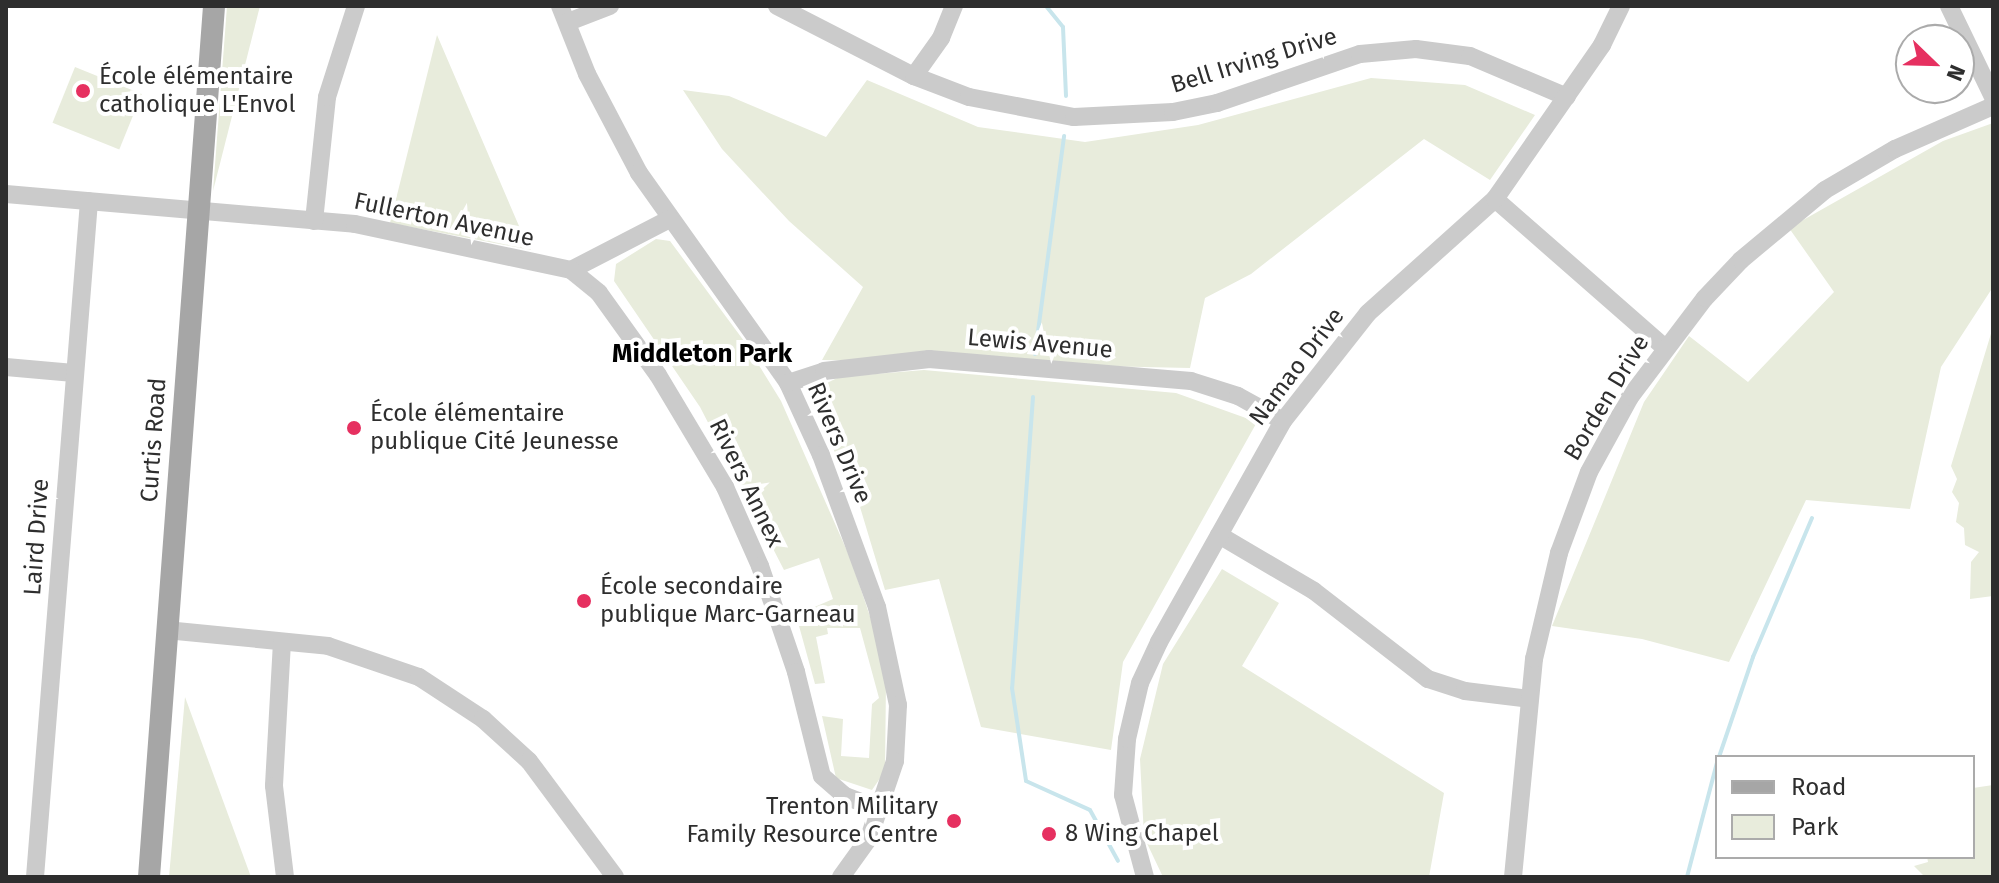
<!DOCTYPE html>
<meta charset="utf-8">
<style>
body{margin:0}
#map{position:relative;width:1999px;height:883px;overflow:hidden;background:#fff;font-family:"Fira Sans",sans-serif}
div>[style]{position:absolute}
.green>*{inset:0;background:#e8ecdc;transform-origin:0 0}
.stream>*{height:4px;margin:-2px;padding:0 2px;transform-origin:2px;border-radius:2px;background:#c8e5ec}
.minor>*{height:18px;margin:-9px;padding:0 9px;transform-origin:9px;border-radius:9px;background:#cbcbcb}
.major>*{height:22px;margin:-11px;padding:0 11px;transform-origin:11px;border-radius:11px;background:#a6a6a6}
.dots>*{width:22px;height:22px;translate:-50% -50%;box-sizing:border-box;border:4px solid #fff;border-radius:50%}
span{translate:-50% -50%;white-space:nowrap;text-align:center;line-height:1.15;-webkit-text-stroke:8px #fff;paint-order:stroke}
.street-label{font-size:24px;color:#2e2e2e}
.poi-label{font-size:24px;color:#2e2e2e}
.left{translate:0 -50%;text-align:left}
.right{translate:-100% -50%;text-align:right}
.neighbourhood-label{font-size:26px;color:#000;font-weight:700}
.frame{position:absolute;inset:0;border:8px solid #2e2e2e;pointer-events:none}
.legend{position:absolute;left:1715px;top:755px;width:260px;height:104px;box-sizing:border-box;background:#fff;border:2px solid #ababab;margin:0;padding:10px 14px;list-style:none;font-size:24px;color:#2e2e2e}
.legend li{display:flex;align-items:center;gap:16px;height:40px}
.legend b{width:40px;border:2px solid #ababab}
.north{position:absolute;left:1895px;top:24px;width:80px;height:80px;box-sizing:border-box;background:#fff;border:2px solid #ababab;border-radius:50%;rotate:113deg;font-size:22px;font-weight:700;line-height:32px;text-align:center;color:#2e2e2e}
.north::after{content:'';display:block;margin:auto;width:28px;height:36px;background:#e63060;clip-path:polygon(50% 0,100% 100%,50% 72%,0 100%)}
</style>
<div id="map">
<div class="green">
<i style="clip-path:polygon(227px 6px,260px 6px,213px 191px)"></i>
<i style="clip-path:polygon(437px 35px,519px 226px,531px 250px,390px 223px)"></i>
<i style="left:75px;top:67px;width:72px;height:60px;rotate:22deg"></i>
<i style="clip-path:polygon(1371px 78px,1465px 85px,1535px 115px,1490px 180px,1424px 139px,1251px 274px,1205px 298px,1190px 368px,822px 360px,863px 287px,789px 221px,722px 149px,683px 90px,729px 96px,826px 137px,867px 80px,978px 127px,1085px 142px,1198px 125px)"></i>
<i style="clip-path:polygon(1993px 123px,1993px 287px,1941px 367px,1910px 509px,1806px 500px,1729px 662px,1642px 639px,1552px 626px,1644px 402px,1689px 336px,1748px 382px,1834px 292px,1789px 228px,1943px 141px)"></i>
<i style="clip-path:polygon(656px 239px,670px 241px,744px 341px,781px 401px,851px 560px,879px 643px,886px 682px,885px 771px,872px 790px,836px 778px,822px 716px,843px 719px,841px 756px,869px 758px,872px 704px,879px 698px,860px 628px,827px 628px,828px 634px,816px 637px,825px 683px,815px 684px,796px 615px,833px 599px,819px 558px,784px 570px,700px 407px,614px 281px,616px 264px)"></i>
<i style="clip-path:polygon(1993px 327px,1993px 596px,1970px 599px,1971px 562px,1979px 552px,1965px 545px,1964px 528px,1956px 522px,1959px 503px,1952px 492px,1957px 479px,1951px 466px)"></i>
<i style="clip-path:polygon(924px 370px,1176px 393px,1257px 422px,1123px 662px,1111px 750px,981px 727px,939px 579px,885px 590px,860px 507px,815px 409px,823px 385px,839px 377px)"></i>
<i style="clip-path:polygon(1222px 569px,1279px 603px,1242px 666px,1444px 793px,1429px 877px,1163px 877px,1144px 837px,1140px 759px,1163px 664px)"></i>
<i style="clip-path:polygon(185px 697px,251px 877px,169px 877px)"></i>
<i style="clip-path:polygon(1993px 785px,1993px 877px,1925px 877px,1914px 866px,1928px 862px,1927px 857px,1973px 857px,1973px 788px)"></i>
</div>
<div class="stream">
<i style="left:1046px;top:6px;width:27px;rotate:51deg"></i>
<i style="left:1063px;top:27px;width:69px;rotate:87.5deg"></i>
<i style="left:1035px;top:354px;width:220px;rotate:-82.4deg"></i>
<i style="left:1033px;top:397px;width:292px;rotate:94.1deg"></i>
<i style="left:1012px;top:688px;width:94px;rotate:81.4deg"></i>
<i style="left:1026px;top:781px;width:70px;rotate:24.4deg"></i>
<i style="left:1090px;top:810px;width:58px;rotate:61.2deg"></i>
<i style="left:1719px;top:757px;width:106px;rotate:-71.2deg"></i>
<i style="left:1753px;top:657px;width:151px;rotate:-67deg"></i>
<i style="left:1687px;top:877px;width:118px;rotate:-75.3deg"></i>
</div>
<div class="minor">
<i style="left:560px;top:6px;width:73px;rotate:68.3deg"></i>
<i style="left:587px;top:74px;width:112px;rotate:62.3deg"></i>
<i style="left:639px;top:173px;width:257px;rotate:54.6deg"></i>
<i style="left:788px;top:383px;width:79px;rotate:65.4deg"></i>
<i style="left:821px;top:455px;width:162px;rotate:69.8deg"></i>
<i style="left:877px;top:607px;width:100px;rotate:77.9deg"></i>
<i style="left:898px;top:705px;width:56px;rotate:93.1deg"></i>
<i style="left:895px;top:761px;width:81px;rotate:108.7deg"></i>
<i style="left:869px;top:838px;width:48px;rotate:125.7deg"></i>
<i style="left:777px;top:6px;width:154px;rotate:27.1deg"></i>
<i style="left:914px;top:76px;width:59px;rotate:20.9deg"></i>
<i style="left:969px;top:97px;width:107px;rotate:10.8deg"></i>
<i style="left:1074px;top:117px;width:99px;rotate:-2.9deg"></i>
<i style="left:1173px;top:112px;width:45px;rotate:-11.6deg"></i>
<i style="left:1217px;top:103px;width:151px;rotate:-18.9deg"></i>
<i style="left:1360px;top:54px;width:56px;rotate:-5.1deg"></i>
<i style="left:1416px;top:49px;width:54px;rotate:7.4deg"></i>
<i style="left:1470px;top:56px;width:105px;rotate:22.9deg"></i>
<i style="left:1949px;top:6px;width:101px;rotate:64.2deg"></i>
<i style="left:568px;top:22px;width:45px;rotate:-20.9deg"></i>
<i style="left:914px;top:76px;width:47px;rotate:-54.6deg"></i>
<i style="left:941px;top:38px;width:35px;rotate:-68deg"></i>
<i style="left:6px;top:194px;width:350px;rotate:4.9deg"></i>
<i style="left:355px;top:224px;width:221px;rotate:12deg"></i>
<i style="left:571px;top:270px;width:111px;rotate:-27.3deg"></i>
<i style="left:1495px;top:199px;width:225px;rotate:41.2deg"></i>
<i style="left:314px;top:221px;width:125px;rotate:-84deg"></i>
<i style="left:327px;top:97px;width:96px;rotate:-72.3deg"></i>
<i style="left:571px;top:270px;width:36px;rotate:39deg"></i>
<i style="left:599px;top:293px;width:101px;rotate:54.3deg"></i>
<i style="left:658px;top:375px;width:131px;rotate:59.1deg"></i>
<i style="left:725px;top:487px;width:86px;rotate:66.1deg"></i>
<i style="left:760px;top:566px;width:112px;rotate:71.2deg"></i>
<i style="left:796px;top:672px;width:107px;rotate:76deg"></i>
<i style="left:822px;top:776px;width:30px;rotate:41deg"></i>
<i style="left:845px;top:796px;width:39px;rotate:21deg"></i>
<i style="left:6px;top:367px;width:68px;rotate:5deg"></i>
<i style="left:788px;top:383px;width:38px;rotate:-18deg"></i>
<i style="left:824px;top:371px;width:106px;rotate:-6.5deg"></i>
<i style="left:929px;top:359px;width:263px;rotate:4.8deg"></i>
<i style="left:1191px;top:381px;width:49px;rotate:17.7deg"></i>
<i style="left:1238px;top:396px;width:51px;rotate:29.1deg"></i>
<i style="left:1219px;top:535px;width:110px;rotate:30.5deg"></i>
<i style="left:1314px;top:591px;width:144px;rotate:37.7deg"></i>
<i style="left:1428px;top:679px;width:39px;rotate:18deg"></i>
<i style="left:1465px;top:691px;width:65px;rotate:7deg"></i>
<i style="left:166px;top:630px;width:163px;rotate:5.6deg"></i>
<i style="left:328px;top:646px;width:96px;rotate:18.8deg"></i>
<i style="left:419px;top:677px;width:77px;rotate:33.3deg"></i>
<i style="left:483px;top:719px;width:62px;rotate:42.4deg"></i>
<i style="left:529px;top:761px;width:144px;rotate:53.4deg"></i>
<i style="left:282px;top:642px;width:144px;rotate:93.2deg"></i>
<i style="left:274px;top:786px;width:92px;rotate:83.1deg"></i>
<i style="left:35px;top:877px;width:678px;rotate:-85.43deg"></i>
<i style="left:1145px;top:877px;width:85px;rotate:-105deg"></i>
<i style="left:1123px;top:795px;width:56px;rotate:-85.9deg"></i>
<i style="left:1127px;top:739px;width:57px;rotate:-76.9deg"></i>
<i style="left:1140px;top:683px;width:45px;rotate:-65.1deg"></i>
<i style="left:1159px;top:642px;width:253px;rotate:-60.7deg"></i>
<i style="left:1283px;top:421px;width:137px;rotate:-51.8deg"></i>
<i style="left:1368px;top:313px;width:171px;rotate:-41.9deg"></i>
<i style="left:1495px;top:199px;width:188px;rotate:-55.2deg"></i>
<i style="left:1602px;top:45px;width:43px;rotate:-64deg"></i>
<i style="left:1513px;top:877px;width:219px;rotate:-84.5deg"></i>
<i style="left:1534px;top:659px;width:109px;rotate:-76.7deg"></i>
<i style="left:1559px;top:553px;width:86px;rotate:-69.7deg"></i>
<i style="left:1589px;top:472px;width:85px;rotate:-61.3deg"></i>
<i style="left:1630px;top:397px;width:124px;rotate:-52.9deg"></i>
<i style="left:1705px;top:298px;width:52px;rotate:-46.5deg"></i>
<i style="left:1741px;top:260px;width:109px;rotate:-39.8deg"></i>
<i style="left:1825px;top:190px;width:81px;rotate:-30.4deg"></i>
<i style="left:1895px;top:149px;width:107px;rotate:-23.7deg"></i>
</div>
<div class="major">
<i style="left:149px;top:877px;width:873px;rotate:-85.73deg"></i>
</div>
<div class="dots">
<i style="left:83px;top:91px;background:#e63060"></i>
<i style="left:354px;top:428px;background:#e63060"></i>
<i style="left:584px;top:601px;background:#e63060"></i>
<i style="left:954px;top:821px;background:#e63060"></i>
<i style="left:1049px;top:834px;background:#e63060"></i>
</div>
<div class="street-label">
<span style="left:1254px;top:61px;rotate:-17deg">Bell Irving Drive</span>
<span style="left:444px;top:220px;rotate:12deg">Fullerton Avenue</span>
<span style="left:1040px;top:344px;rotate:5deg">Lewis Avenue</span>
<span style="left:1297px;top:367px;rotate:-53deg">Namao Drive</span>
<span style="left:1607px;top:398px;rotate:-59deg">Borden Drive</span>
<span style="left:154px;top:440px;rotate:-86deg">Curtis Road</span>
<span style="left:839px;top:443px;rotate:67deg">Rivers Drive</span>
<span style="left:746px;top:483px;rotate:64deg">Rivers Annex</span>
<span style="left:37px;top:537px;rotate:-86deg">Laird Drive</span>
</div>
<div class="poi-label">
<span class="left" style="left:99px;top:91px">École élémentaire<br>catholique L'Envol</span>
<span class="left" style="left:370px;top:428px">École élémentaire<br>publique Cité Jeunesse</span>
<span class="left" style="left:600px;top:601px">École secondaire<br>publique Marc-Garneau</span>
<span class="right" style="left:938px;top:821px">Trenton Military<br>Family Resource Centre</span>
<span class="left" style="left:1065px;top:834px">8 Wing Chapel</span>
</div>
<div class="neighbourhood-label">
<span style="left:702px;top:354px">Middleton Park</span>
</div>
<div class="frame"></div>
<ul class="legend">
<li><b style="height:10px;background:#a6a6a6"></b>Road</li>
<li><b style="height:22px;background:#e8ecdc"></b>Park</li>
</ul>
<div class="north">N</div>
</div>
